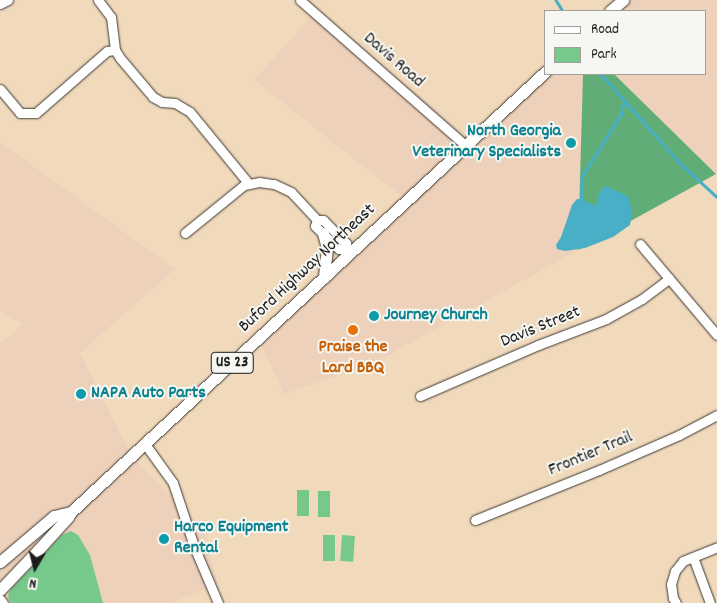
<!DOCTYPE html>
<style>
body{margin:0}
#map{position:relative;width:717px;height:603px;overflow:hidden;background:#f1dabb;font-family:Dekko,sans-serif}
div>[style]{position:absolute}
.built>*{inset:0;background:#eed1ba}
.green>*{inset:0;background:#77c98b;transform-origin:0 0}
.forest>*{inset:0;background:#61ad77}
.water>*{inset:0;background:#48afc7}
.stream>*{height:2.5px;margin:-1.25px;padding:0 1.25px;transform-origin:1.25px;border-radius:1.25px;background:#48afc7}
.roads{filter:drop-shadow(0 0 1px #3c3834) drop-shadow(0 0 1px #3c3834)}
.minor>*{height:9px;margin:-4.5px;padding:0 4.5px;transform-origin:4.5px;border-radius:4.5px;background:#fff}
.major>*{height:11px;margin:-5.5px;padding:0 5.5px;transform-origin:5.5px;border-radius:5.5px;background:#fff}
.dots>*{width:14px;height:14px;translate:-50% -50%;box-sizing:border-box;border:2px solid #f6f6f2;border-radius:50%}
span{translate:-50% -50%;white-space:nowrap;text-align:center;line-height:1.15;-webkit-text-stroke:4px #f6f6f2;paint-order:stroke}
.shield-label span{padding:1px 4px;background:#f6f6f2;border:1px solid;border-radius:4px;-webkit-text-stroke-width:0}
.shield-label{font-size:16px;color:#1c1c1c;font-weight:700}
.street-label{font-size:18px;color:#1c1c1c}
.culture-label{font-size:18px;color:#0d838f;font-weight:700}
.right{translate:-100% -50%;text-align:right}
.left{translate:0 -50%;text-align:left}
.food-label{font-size:18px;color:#c56008;font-weight:700}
.legend{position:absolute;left:544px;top:10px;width:162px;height:65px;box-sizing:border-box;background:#f6f6f2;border:1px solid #9f9f9c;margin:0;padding:6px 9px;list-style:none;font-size:15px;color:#1c1c1c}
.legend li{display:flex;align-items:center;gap:10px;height:25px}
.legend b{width:25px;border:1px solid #9f9f9c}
.north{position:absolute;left:10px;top:543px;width:50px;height:50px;-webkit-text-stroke:4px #f6f6f2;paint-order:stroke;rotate:188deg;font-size:14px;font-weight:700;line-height:20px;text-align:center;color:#1c1c1c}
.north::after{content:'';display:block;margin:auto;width:18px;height:22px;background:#1c1c1c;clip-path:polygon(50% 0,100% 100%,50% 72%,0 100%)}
</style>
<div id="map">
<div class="built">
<i style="clip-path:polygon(625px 0,717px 0,717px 174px,614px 74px,706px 74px,706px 11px,614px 11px)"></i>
<i style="clip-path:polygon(318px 9px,469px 138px,547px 74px,583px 74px,578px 250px,372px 364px,284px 394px,258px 338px,405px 199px,254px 80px)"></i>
<i style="clip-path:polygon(0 142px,175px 269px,80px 353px,133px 459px,203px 527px,218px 584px,170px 603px,0 603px,0 344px,23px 324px,0 311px)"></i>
</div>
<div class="green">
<i style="left:297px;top:490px;width:12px;height:26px"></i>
<i style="left:318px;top:491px;width:12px;height:26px"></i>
<i style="clip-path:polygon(71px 531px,78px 535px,90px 555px,103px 603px,10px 603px,8px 595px,11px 589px,62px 535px)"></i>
<i style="left:323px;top:535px;width:12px;height:26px"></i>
<i style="left:342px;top:535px;width:13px;height:26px;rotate:4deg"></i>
</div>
<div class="forest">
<i style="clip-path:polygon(583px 74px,614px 74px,716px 174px,578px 250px)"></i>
</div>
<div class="water">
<i style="clip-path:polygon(605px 186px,626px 195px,629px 199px,632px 212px,630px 225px,613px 237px,585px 248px,565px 251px,557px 249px,556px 245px,561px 237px,572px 205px,577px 199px,581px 199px,596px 206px,599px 193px)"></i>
</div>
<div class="stream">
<i style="left:556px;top:0;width:13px;rotate:58deg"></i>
<i style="left:601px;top:74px;width:119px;rotate:48.4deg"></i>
<i style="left:680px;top:163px;width:50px;rotate:42.6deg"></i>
<i style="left:581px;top:199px;width:23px;rotate:-88deg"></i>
<i style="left:582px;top:176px;width:73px;rotate:-57.8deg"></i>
<i style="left:621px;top:114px;width:13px;rotate:-77deg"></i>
</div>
<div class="roads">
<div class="minor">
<i style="left:98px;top:0;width:21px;rotate:53deg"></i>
<i style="left:111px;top:17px;width:33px;rotate:83deg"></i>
<i style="left:115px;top:50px;width:9px;rotate:58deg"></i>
<i style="left:120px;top:58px;width:51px;rotate:49.8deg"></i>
<i style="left:153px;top:97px;width:10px;rotate:29deg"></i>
<i style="left:162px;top:102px;width:13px;rotate:4deg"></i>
<i style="left:175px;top:103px;width:17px;rotate:31deg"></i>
<i style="left:190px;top:112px;width:93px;rotate:50.7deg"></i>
<i style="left:300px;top:0;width:221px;rotate:41.3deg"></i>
<i style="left:0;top:4px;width:9px;rotate:-27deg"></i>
<i style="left:0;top:89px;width:31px;rotate:50deg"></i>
<i style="left:20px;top:113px;width:16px"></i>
<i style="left:36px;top:113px;width:94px;rotate:-41.1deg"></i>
<i style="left:107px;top:51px;width:8px;rotate:-7deg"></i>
<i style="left:317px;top:220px;width:6px;rotate:108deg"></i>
<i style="left:315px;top:226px;width:33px;rotate:44deg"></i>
<i style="left:339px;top:249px;width:5px"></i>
<i style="left:344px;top:249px;width:6px;rotate:45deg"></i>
<i style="left:185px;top:233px;width:76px;rotate:-39.1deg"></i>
<i style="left:244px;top:185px;width:15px;rotate:-11deg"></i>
<i style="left:259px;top:182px;width:15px;rotate:8deg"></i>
<i style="left:274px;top:184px;width:19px;rotate:25deg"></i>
<i style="left:291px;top:192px;width:38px;rotate:47deg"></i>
<i style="left:317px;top:220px;width:6px"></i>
<i style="left:323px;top:220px;width:33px;rotate:45deg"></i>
<i style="left:346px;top:243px;width:6px;rotate:108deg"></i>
<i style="left:640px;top:244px;width:119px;rotate:49.8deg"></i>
<i style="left:420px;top:396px;width:129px;rotate:-23.4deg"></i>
<i style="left:538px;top:345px;width:73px;rotate:-20.9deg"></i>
<i style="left:606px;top:319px;width:41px;rotate:-29.1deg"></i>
<i style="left:642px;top:299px;width:34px;rotate:-37deg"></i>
<i style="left:145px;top:444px;width:48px;rotate:54.3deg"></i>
<i style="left:173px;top:483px;width:70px;rotate:71.6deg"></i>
<i style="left:195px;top:549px;width:59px;rotate:66.9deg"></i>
<i style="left:475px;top:520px;width:134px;rotate:-22deg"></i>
<i style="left:599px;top:470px;width:87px;rotate:-23.6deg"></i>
<i style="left:679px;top:435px;width:43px;rotate:-27.8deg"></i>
<i style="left:693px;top:557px;width:49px;rotate:69.7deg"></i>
<i style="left:0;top:599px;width:5px;rotate:53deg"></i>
<i style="left:676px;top:603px;width:6px;rotate:-121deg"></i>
<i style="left:673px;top:598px;width:14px;rotate:-98deg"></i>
<i style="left:671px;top:584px;width:14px;rotate:-73deg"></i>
<i style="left:675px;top:571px;width:13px;rotate:-51deg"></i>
<i style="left:683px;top:561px;width:37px;rotate:-22deg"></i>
</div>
<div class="major">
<i style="left:610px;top:11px;width:17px;rotate:-40deg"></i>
<i style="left:323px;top:233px;width:16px;rotate:75deg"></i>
<i style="left:327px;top:248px;width:30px;rotate:96deg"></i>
<i style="left:0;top:562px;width:71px;rotate:-40.4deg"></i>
<i style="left:54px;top:516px;width:17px;rotate:-13deg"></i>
<i style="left:0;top:590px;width:55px;rotate:-46.5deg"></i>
<i style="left:38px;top:550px;width:45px;rotate:-47.7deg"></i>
<i style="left:68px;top:517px;width:6px;rotate:-59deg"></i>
<i style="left:71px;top:512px;width:648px;rotate:-42.87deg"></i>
</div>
</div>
<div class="dots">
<i style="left:571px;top:143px;background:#0f9aa8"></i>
<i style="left:374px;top:316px;background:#0f9aa8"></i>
<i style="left:353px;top:330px;background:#e8710a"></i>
<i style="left:81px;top:394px;background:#0f9aa8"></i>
<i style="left:164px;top:539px;background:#0f9aa8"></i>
</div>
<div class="shield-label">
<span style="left:232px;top:363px">US 23</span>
</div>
<div class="street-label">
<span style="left:393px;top:61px;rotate:41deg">Davis Road</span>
<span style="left:308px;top:269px;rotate:-43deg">Buford Highway Northeast</span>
<span style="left:541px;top:328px;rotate:-22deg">Davis Street</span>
<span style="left:591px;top:455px;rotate:-23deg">Frontier Trail</span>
</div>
<div class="culture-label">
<span class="right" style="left:561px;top:143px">North Georgia<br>Veterinary Specialists</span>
<span class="left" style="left:384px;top:316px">Journey Church</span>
<span class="left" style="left:91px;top:394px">NAPA Auto Parts</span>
<span class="left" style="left:174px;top:539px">Harco Equipment<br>Rental</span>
</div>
<div class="food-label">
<span style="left:353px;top:359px">Praise the<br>Lard BBQ</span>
</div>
<ul class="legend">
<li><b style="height:6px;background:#fff"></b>Road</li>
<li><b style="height:14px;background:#77c98b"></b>Park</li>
</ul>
<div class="north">N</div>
</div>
